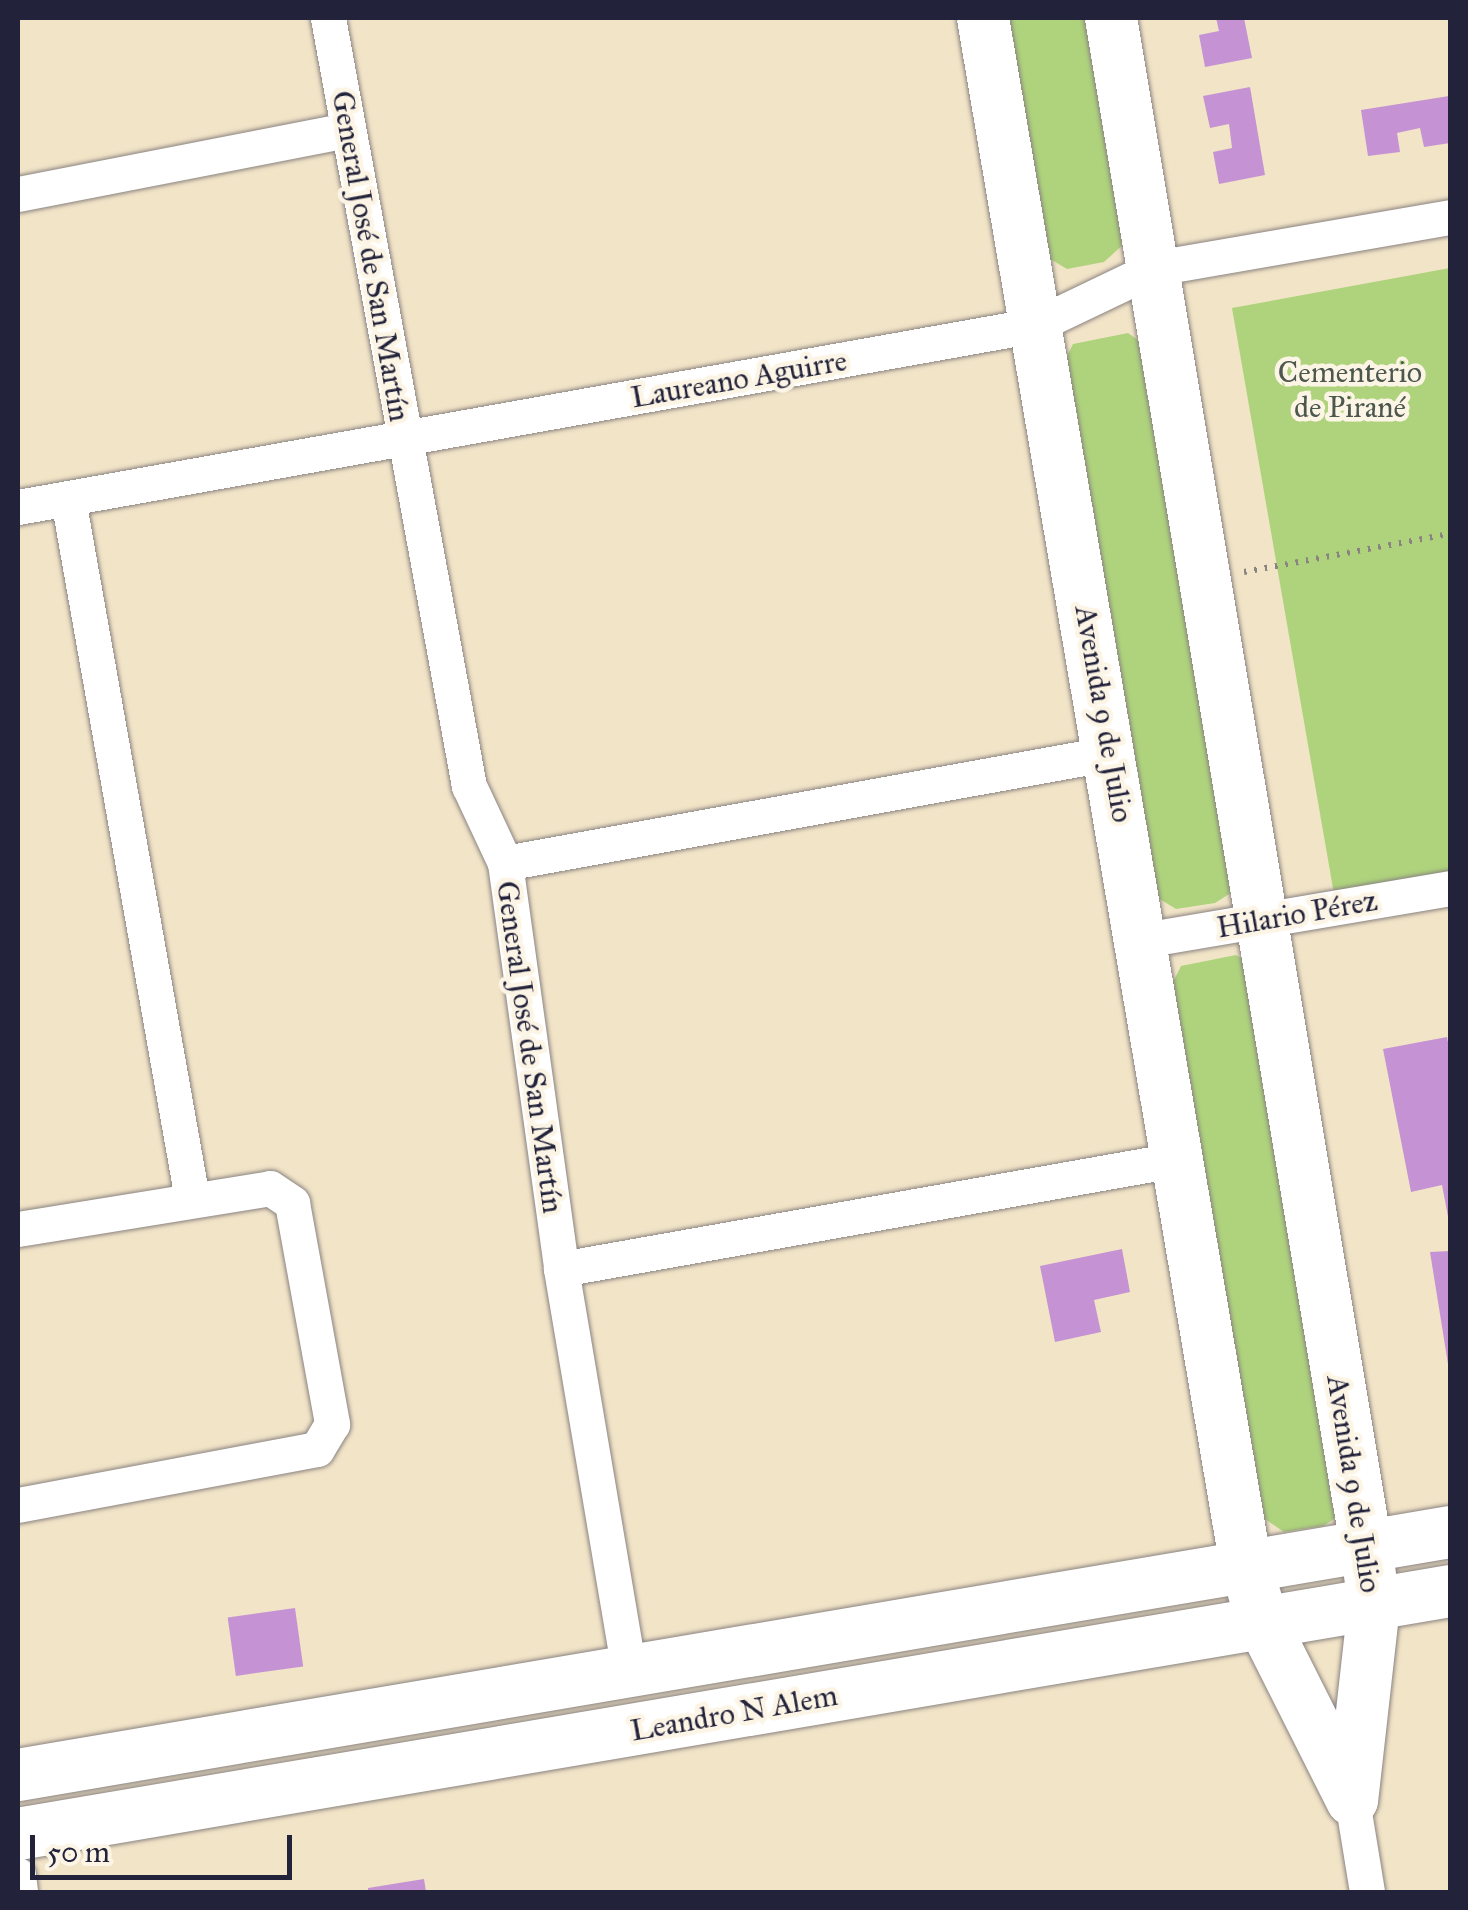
<!DOCTYPE html>
<meta charset="utf-8">
<style>
body{margin:0}
#map{position:relative;width:1468px;height:1910px;overflow:hidden;background:#f2e4c7;font-family:"IM FELL Great Primer",serif}
div>[style]{position:absolute}
.green>*{inset:0;background:#aed37c}
.building>*{inset:0;background:#c593d3;transform-origin:0 0}
.path>*{height:6px;margin-top:-3px;transform-origin:0;background:repeating-linear-gradient(90deg,#8a8381 0 2.5px,transparent 0 10.5px)}
.roads{filter:drop-shadow(0 0 2px #8a8381) drop-shadow(0 0 2px #8a8381)}
.street>*{height:35px;margin:-17.5px;padding:0 17.5px;transform-origin:17.5px;border-radius:17.5px;background:#fff}
.secondary>*{height:52px;margin:-26px;padding:0 26px;transform-origin:26px;border-radius:26px;background:#fff}
span{translate:-50% -50%;white-space:nowrap;text-align:center;line-height:1.15;-webkit-text-stroke:9px #fcf5e5;paint-order:stroke}
.street-label{font-size:30px;color:#22223b}
.park-label{font-size:30px;color:#4c574e}
.frame{position:absolute;inset:0;border:20px solid #22223b;pointer-events:none}
.scale{position:absolute;left:30px;top:1835px;width:262px;height:45px;box-sizing:border-box;border:5px solid #22223b;border-top:0;padding-left:12px;font-size:30px;line-height:35px;white-space:nowrap;color:#22223b;-webkit-text-stroke:8px #fcf5e5;paint-order:stroke}
</style>
<div id="map">
<div class="green">
<i style="clip-path:polygon(999px 18px,1090px 18px,1126px 242px,1104px 262px,1067px 269px,1040px 253px)"></i>
<i style="clip-path:polygon(1450px 268px,1450px 873px,1334px 894px,1232px 308px)"></i>
<i style="clip-path:polygon(1128px 333px,1152px 350px,1237px 889px,1215px 903px,1176px 909px,1153px 895px,1060px 370px,1073px 344px)"></i>
<i style="clip-path:polygon(1236px 955px,1261px 972px,1345px 1512px,1323px 1526px,1284px 1532px,1262px 1517px,1168px 992px,1181px 966px)"></i>
</div>
<div class="building">
<i style="clip-path:polygon(1216px 18px,1244px 18px,1252px 58px,1205px 67px,1199px 35px,1219px 31px)"></i>
<i style="clip-path:polygon(1250px 87px,1265px 175px,1219px 184px,1213px 152px,1232px 148px,1229px 124px,1210px 128px,1203px 96px)"></i>
<i style="clip-path:polygon(1449px 96px,1450px 143px,1424px 147px,1420px 128px,1397px 133px,1400px 152px,1368px 156px,1361px 110px)"></i>
<i style="clip-path:polygon(1447px 1037px,1450px 1053px,1449px 1222px,1442px 1185px,1411px 1192px,1383px 1049px)"></i>
<i style="clip-path:polygon(1122px 1249px,1130px 1292px,1094px 1300px,1101px 1332px,1055px 1342px,1040px 1266px)"></i>
<i style="clip-path:polygon(1450px 1251px,1450px 1364px,1448px 1364px,1430px 1252px)"></i>
<i style="left:295px;top:1608px;width:59px;height:68px;rotate:82deg"></i>
<i style="clip-path:polygon(424px 1879px,426px 1892px,368px 1892px,368px 1888px)"></i>
</div>
<div class="path">
<i style="left:1244px;top:572px;width:209px;rotate:-10.5deg"></i>
</div>
<div class="roads">
<div class="street">
<i style="left:328px;top:18px;width:781px;rotate:79.6deg"></i>
<i style="left:469px;top:786px;width:85px;rotate:64.9deg"></i>
<i style="left:505px;top:863px;width:410px;rotate:82.1deg"></i>
<i style="left:561px;top:1269px;width:409px;rotate:80.4deg"></i>
<i style="left:18px;top:194px;width:336px;rotate:-11deg"></i>
<i style="left:68px;top:499px;width:711px;rotate:79.95deg"></i>
<i style="left:18px;top:507px;width:1034px;rotate:-10.14deg"></i>
<i style="left:1036px;top:325px;width:132px;rotate:-25.6deg"></i>
<i style="left:1155px;top:268px;width:299px;rotate:-9.8deg"></i>
<i style="left:505px;top:863px;width:616px;rotate:-10.29deg"></i>
<i style="left:1143px;top:940px;width:311px;rotate:-9.6deg"></i>
<i style="left:18px;top:1229px;width:255px;rotate:-9.2deg"></i>
<i style="left:270px;top:1188px;width:27px;rotate:34deg"></i>
<i style="left:292px;top:1203px;width:225px;rotate:79.7deg"></i>
<i style="left:332px;top:1424px;width:29px;rotate:121deg"></i>
<i style="left:317px;top:1449px;width:304px;rotate:169.4deg"></i>
<i style="left:561px;top:1269px;width:629px;rotate:-10.08deg"></i>
<i style="left:1352px;top:1800px;width:93px;rotate:80.7deg"></i>
<i style="left:18px;top:1875px;width:17px;rotate:83deg"></i>
</div>
<div class="secondary">
<i style="left:983px;top:18px;width:1570px;rotate:80.36deg"></i>
<i style="left:1246px;top:1566px;width:59px;rotate:73.4deg"></i>
<i style="left:1263px;top:1623px;width:198px;rotate:63.3deg"></i>
<i style="left:1111px;top:18px;width:1548px;rotate:80.52deg"></i>
<i style="left:1366px;top:1545px;width:61px;rotate:82.4deg"></i>
<i style="left:1374px;top:1605px;width:196px;rotate:96.4deg"></i>
<i style="left:18px;top:1775px;width:1452px;rotate:-9.63deg"></i>
<i style="left:18px;top:1834px;width:1452px;rotate:-9.63deg"></i>
</div>
</div>
<div class="street-label">
<span style="left:371px;top:256px;rotate:80deg">General José de San Martín</span>
<span style="left:739px;top:379px;rotate:-10deg">Laureano Aguirre</span>
<span style="left:1104px;top:714px;rotate:80deg">Avenida 9 de Julio</span>
<span style="left:1297px;top:914px;rotate:-10deg">Hilario Pérez</span>
<span style="left:530px;top:1047px;rotate:82deg">General José de San Martín</span>
<span style="left:1354px;top:1484px;rotate:81deg">Avenida 9 de Julio</span>
<span style="left:734px;top:1713px;rotate:-10deg">Leandro N Alem</span>
</div>
<div class="park-label">
<span style="left:1350px;top:389px">Cementerio<br>de Pirané</span>
</div>
<div class="frame"></div>
<div class="scale">50 m</div>
</div>
